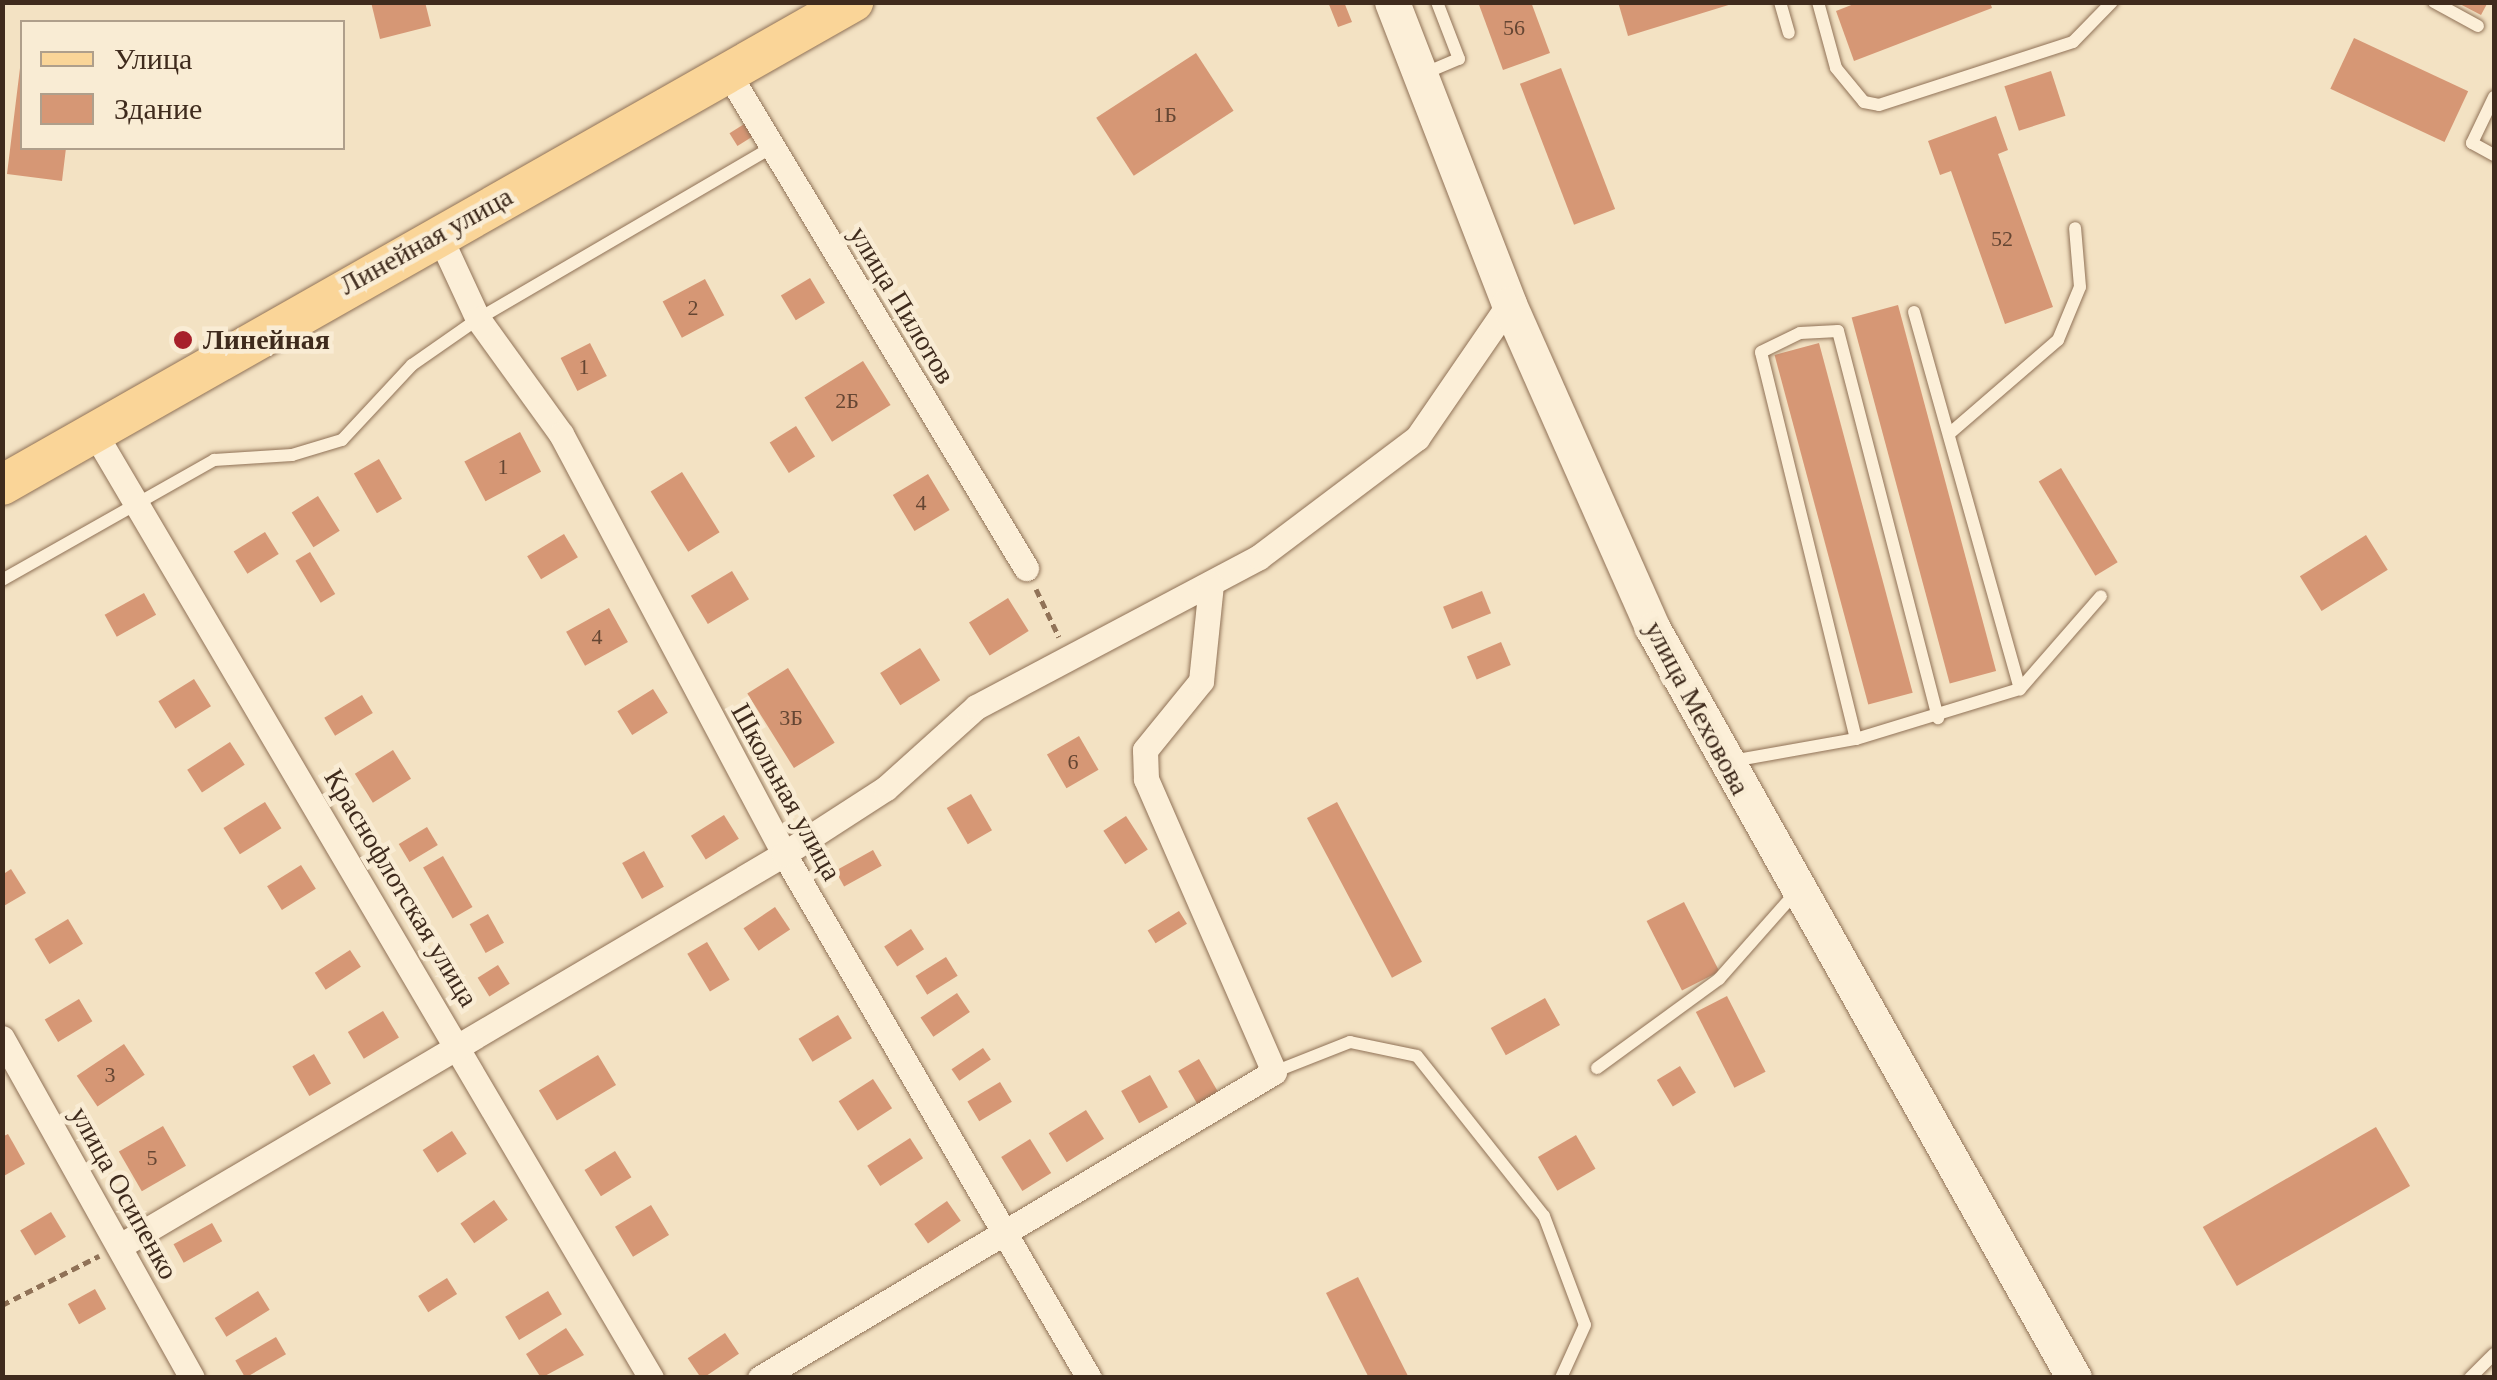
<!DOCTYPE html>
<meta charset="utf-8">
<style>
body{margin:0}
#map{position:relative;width:2497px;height:1380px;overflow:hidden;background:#f3e2c3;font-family:"Times New Roman",serif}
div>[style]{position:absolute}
.building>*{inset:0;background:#d69775;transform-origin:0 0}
.path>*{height:5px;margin-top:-2.5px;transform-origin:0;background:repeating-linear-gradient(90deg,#907257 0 8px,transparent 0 13px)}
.roads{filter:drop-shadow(0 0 2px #907257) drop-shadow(0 0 2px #907257)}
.lane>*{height:12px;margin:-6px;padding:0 6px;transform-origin:6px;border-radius:6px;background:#fcefd8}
.street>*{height:25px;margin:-12.5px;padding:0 12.5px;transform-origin:12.5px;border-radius:12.5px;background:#fcefd8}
.secondary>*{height:35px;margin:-17.5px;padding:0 17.5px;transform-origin:17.5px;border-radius:17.5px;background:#fcefd8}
.primary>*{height:40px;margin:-20px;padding:0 20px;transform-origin:20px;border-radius:20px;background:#fad598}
.dots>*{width:28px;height:28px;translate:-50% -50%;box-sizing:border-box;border:5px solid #f9ecd4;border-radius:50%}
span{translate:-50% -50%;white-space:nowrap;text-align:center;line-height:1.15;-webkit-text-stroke:9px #f9ecd4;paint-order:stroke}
.number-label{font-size:22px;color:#654633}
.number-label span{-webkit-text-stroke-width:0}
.street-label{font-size:28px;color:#3f2b1d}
.poi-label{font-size:28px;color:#3f2b1d;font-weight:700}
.left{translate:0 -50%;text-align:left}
.frame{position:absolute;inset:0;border:5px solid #3f2b1d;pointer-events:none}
.legend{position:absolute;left:20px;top:20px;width:325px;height:130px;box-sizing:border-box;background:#f9ecd4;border:2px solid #af9f8b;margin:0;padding:12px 18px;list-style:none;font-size:30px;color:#3f2b1d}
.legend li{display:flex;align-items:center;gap:20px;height:50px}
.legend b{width:50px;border:2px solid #af9f8b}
</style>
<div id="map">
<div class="building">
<i style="clip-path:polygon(371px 2px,425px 2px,431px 26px,380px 39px)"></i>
<i style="clip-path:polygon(1328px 2px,1344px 2px,1352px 22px,1338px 27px)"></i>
<i style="clip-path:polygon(1478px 2px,1531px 2px,1550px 53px,1503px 70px)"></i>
<i style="clip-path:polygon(1618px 2px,1734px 2px,1735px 3px,1628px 36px)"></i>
<i style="clip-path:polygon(1859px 2px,1990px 2px,1992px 8px,1854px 61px,1836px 11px)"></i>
<i style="clip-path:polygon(2456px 2px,2488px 2px,2481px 15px)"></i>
<i style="left:2354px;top:38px;width:126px;height:56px;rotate:25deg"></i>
<i style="left:1196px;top:53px;width:69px;height:119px;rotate:57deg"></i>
<i style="clip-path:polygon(20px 68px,22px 148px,66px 148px,62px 181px,7px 174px)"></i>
<i style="left:1561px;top:68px;width:151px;height:44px;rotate:69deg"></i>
<i style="left:2051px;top:71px;width:47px;height:49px;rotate:72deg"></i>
<i style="clip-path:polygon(1996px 116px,2008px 150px,1998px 154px,2053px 307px,2005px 324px,1951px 171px,1940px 175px,1928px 141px)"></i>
<i style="left:749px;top:121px;width:15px;height:23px;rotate:58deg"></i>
<i style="left:810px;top:278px;width:29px;height:34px;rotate:59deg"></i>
<i style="left:705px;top:279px;width:41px;height:48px;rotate:62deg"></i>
<i style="left:1898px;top:305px;width:379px;height:48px;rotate:75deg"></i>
<i style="left:590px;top:343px;width:37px;height:33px;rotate:63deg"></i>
<i style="left:1819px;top:343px;width:362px;height:46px;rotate:75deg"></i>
<i style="left:863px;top:361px;width:52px;height:69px;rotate:58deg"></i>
<i style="left:796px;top:426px;width:36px;height:31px;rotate:58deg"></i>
<i style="left:520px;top:432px;width:45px;height:63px;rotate:62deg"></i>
<i style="left:379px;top:459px;width:46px;height:29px;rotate:60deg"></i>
<i style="left:2061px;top:468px;width:110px;height:26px;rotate:59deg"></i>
<i style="left:682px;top:472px;width:71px;height:37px;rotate:58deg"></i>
<i style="left:928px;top:474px;width:42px;height:41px;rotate:59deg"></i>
<i style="left:318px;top:496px;width:41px;height:31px;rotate:58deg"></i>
<i style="left:265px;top:532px;width:26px;height:37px;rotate:58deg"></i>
<i style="left:564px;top:534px;width:27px;height:43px;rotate:59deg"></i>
<i style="left:2366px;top:535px;width:41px;height:78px;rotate:58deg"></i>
<i style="left:310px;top:552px;width:49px;height:17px;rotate:59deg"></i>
<i style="left:732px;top:571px;width:33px;height:48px;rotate:59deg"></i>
<i style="left:1482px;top:591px;width:24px;height:42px;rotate:68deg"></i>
<i style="left:144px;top:593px;width:25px;height:45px;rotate:61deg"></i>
<i style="left:1008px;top:598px;width:39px;height:46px;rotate:58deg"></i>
<i style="left:609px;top:608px;width:39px;height:49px;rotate:61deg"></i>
<i style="left:1501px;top:642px;width:25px;height:37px;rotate:67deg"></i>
<i style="left:920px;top:648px;width:38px;height:47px;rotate:58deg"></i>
<i style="left:788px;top:668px;width:88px;height:48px;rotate:58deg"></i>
<i style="left:194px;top:679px;width:32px;height:42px;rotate:58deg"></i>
<i style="left:653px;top:689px;width:28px;height:42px;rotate:58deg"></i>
<i style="left:362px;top:695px;width:21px;height:44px;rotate:59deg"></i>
<i style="left:1079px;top:736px;width:39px;height:37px;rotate:60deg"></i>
<i style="left:230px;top:742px;width:27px;height:51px;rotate:57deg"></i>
<i style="left:393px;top:750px;width:34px;height:45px;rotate:58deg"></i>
<i style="left:971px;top:794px;width:42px;height:28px;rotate:60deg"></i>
<i style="left:265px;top:802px;width:31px;height:49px;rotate:58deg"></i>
<i style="left:1337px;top:802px;width:181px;height:34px;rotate:62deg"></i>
<i style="left:724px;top:815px;width:28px;height:39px;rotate:58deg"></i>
<i style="left:1126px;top:816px;width:40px;height:27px;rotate:57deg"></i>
<i style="left:427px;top:827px;width:21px;height:33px;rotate:59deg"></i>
<i style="left:873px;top:850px;width:18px;height:43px;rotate:61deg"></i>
<i style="left:644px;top:851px;width:41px;height:25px;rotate:61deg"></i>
<i style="left:443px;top:856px;width:59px;height:23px;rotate:60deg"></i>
<i style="left:301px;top:865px;width:28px;height:40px;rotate:58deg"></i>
<i style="clip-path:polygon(11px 869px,26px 893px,2px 907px,2px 875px)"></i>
<i style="left:1684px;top:902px;width:78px;height:42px;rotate:63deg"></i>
<i style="left:775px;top:907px;width:27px;height:38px;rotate:56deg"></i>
<i style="left:1179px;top:911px;width:15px;height:37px;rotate:58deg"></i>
<i style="left:488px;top:914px;width:33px;height:21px;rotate:61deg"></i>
<i style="left:68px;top:919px;width:29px;height:39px;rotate:59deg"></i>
<i style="left:911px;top:929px;width:24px;height:32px;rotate:57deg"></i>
<i style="left:707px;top:942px;width:44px;height:23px;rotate:59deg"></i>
<i style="left:350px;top:950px;width:20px;height:42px;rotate:57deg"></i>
<i style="left:946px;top:957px;width:22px;height:36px;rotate:58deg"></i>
<i style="left:498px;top:965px;width:22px;height:24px;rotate:58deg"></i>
<i style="left:957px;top:993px;width:23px;height:44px;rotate:56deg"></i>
<i style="left:1727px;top:996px;width:85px;height:35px;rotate:63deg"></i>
<i style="left:1545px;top:998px;width:31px;height:62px;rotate:61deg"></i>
<i style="left:79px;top:999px;width:26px;height:40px;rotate:59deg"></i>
<i style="left:383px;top:1011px;width:31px;height:41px;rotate:59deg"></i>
<i style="left:838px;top:1015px;width:27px;height:46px;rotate:59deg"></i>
<i style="left:124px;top:1044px;width:37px;height:57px;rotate:56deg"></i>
<i style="left:983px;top:1048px;width:14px;height:38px;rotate:56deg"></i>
<i style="left:314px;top:1054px;width:34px;height:25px;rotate:60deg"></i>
<i style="left:598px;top:1055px;width:35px;height:69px;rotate:59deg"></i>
<i style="left:1199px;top:1059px;width:39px;height:24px;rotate:60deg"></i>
<i style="left:1680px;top:1066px;width:31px;height:27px;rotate:59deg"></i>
<i style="left:1150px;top:1075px;width:37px;height:33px;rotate:61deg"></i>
<i style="left:873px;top:1079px;width:35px;height:41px;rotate:57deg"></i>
<i style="left:1000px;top:1082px;width:23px;height:38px;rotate:59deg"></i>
<i style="left:1086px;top:1110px;width:34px;height:44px;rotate:58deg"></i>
<i style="left:163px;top:1126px;width:46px;height:51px;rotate:60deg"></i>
<i style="left:2376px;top:1127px;width:68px;height:200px;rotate:60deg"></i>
<i style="left:452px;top:1131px;width:27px;height:35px;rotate:57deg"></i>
<i style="clip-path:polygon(8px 1134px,25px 1164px,2px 1177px,2px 1137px)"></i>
<i style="left:1576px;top:1135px;width:39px;height:44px;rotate:60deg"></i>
<i style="left:910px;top:1138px;width:24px;height:51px;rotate:57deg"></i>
<i style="left:1030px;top:1139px;width:40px;height:34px;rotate:58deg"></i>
<i style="left:615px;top:1151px;width:31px;height:36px;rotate:58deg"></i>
<i style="left:494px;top:1200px;width:24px;height:41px;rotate:55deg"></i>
<i style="left:947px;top:1201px;width:24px;height:40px;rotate:55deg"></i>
<i style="left:651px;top:1205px;width:35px;height:42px;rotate:59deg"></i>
<i style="left:51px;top:1212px;width:29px;height:36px;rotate:59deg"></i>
<i style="left:212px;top:1223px;width:21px;height:44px;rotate:61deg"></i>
<i style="clip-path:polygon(1358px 1277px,1409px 1378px,1369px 1378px,1326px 1293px)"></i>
<i style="left:447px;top:1278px;width:19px;height:34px;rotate:58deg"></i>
<i style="left:95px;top:1289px;width:23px;height:31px;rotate:61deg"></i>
<i style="left:258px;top:1291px;width:22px;height:51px;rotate:58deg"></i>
<i style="left:548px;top:1291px;width:27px;height:50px;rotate:59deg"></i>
<i style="clip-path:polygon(566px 1328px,584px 1355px,541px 1378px,526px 1354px)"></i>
<i style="left:725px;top:1333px;width:25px;height:45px;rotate:56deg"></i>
<i style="left:276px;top:1337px;width:20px;height:47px;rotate:60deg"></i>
</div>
<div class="path">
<i style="left:1036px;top:589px;width:53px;rotate:64.4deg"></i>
<i style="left:2px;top:1305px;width:109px;rotate:-26.8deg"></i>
</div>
<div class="roads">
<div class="lane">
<i style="left:1780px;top:2px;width:32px;rotate:74deg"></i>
<i style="left:1818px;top:2px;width:68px;rotate:74.7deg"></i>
<i style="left:1836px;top:68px;width:44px;rotate:50.5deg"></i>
<i style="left:1864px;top:102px;width:15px;rotate:11deg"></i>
<i style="left:1879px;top:105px;width:204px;rotate:-18deg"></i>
<i style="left:2073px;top:42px;width:56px;rotate:-45.7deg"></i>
<i style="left:2434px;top:2px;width:50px;rotate:28.6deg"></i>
<i style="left:1423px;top:74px;width:39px;rotate:-23deg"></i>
<i style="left:1459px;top:59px;width:61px;rotate:-111.1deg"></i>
<i style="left:2494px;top:97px;width:51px;rotate:115.6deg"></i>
<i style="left:2472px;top:143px;width:25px;rotate:29deg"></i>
<i style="left:1914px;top:312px;width:392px;rotate:74.3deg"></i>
<i style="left:1949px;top:434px;width:144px;rotate:-40.8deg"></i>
<i style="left:2058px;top:340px;width:57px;rotate:-67.5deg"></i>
<i style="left:2080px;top:287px;width:59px;rotate:-94.8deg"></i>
<i style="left:2px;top:580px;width:244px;rotate:-29.5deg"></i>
<i style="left:214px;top:460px;width:78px;rotate:-3.7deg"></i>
<i style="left:292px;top:455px;width:52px;rotate:-16.7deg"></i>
<i style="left:342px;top:440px;width:103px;rotate:-47deg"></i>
<i style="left:412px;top:365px;width:80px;rotate:-34.9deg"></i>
<i style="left:478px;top:319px;width:339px;rotate:-30.3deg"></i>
<i style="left:1856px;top:739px;width:398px;rotate:-103.8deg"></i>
<i style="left:1761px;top:352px;width:43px;rotate:-26deg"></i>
<i style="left:1800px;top:333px;width:38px;rotate:-3deg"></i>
<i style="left:1838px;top:331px;width:400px;rotate:75.5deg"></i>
<i style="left:1732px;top:761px;width:126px;rotate:-10.1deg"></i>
<i style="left:1856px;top:739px;width:171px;rotate:-17deg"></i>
<i style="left:2020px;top:689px;width:123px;rotate:-48.9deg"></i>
<i style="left:1597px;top:1068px;width:151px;rotate:-36.1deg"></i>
<i style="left:1719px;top:979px;width:115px;rotate:-48.5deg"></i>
<i style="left:1274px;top:1072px;width:82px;rotate:-21.5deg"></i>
<i style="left:1350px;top:1042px;width:68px;rotate:11.8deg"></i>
<i style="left:1417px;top:1056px;width:204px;rotate:51.6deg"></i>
<i style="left:1544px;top:1216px;width:116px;rotate:69.4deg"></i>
<i style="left:1585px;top:1325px;width:58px;rotate:114.4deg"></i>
<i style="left:2470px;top:1378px;width:34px;rotate:-45deg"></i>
</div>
<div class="street">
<i style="left:728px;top:73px;width:578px;rotate:58.95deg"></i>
<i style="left:438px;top:233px;width:95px;rotate:65.1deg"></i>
<i style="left:478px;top:319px;width:142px;rotate:54.2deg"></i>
<i style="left:561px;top:434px;width:476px;rotate:62deg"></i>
<i style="left:784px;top:854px;width:606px;rotate:59.8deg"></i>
<i style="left:94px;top:432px;width:1098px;rotate:59.51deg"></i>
<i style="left:2px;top:1038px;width:389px;rotate:60.8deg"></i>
<i style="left:120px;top:1246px;width:771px;rotate:-30.56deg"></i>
<i style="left:784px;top:854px;width:121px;rotate:-32.9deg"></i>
<i style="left:886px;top:788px;width:121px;rotate:-42deg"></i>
<i style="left:976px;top:707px;width:320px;rotate:-27.9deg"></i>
<i style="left:1259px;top:557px;width:198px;rotate:-37deg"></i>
<i style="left:1417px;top:438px;width:163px;rotate:-55.5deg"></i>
<i style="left:760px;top:1378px;width:598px;rotate:-30.77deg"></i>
<i style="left:1274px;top:1072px;width:320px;rotate:-113.6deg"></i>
<i style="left:1146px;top:779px;width:29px;rotate:-92deg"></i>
<i style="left:1145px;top:750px;width:89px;rotate:-50.9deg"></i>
<i style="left:1201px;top:681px;width:98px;rotate:-84.1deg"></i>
</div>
<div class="secondary">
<i style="left:1392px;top:2px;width:324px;rotate:68.8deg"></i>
<i style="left:1509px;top:304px;width:355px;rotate:66.1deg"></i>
<i style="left:1653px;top:629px;width:859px;rotate:60.66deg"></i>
</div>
<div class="primary">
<i style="left:2px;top:485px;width:979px;rotate:-29.58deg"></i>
</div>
</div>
<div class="dots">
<i style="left:183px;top:340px;background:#a7202a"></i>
</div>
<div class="number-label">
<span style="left:1514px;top:28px">56</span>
<span style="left:1165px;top:115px">1Б</span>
<span style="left:2002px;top:239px">52</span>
<span style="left:693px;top:308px">2</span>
<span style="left:584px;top:367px">1</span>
<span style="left:847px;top:401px">2Б</span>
<span style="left:503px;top:467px">1</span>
<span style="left:921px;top:503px">4</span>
<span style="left:597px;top:637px">4</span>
<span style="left:791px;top:718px">3Б</span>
<span style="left:1073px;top:762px">6</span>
<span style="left:110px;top:1075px">3</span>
<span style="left:152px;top:1158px">5</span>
</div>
<div class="street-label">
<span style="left:426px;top:241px;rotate:-29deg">Линейная улица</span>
<span style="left:902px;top:305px;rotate:59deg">улица Пилотов</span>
<span style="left:1697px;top:708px;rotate:62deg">улица Меховова</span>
<span style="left:786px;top:792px;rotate:61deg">Школьная улица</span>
<span style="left:401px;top:888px;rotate:59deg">Краснофлотская улица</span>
<span style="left:124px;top:1193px;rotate:61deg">улица Осипенко</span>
</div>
<div class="poi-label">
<span class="left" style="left:203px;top:340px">Линейная</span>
</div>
<div class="frame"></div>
<ul class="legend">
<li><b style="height:12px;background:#fad598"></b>Улица</li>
<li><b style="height:28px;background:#d69775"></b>Здание</li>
</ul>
</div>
